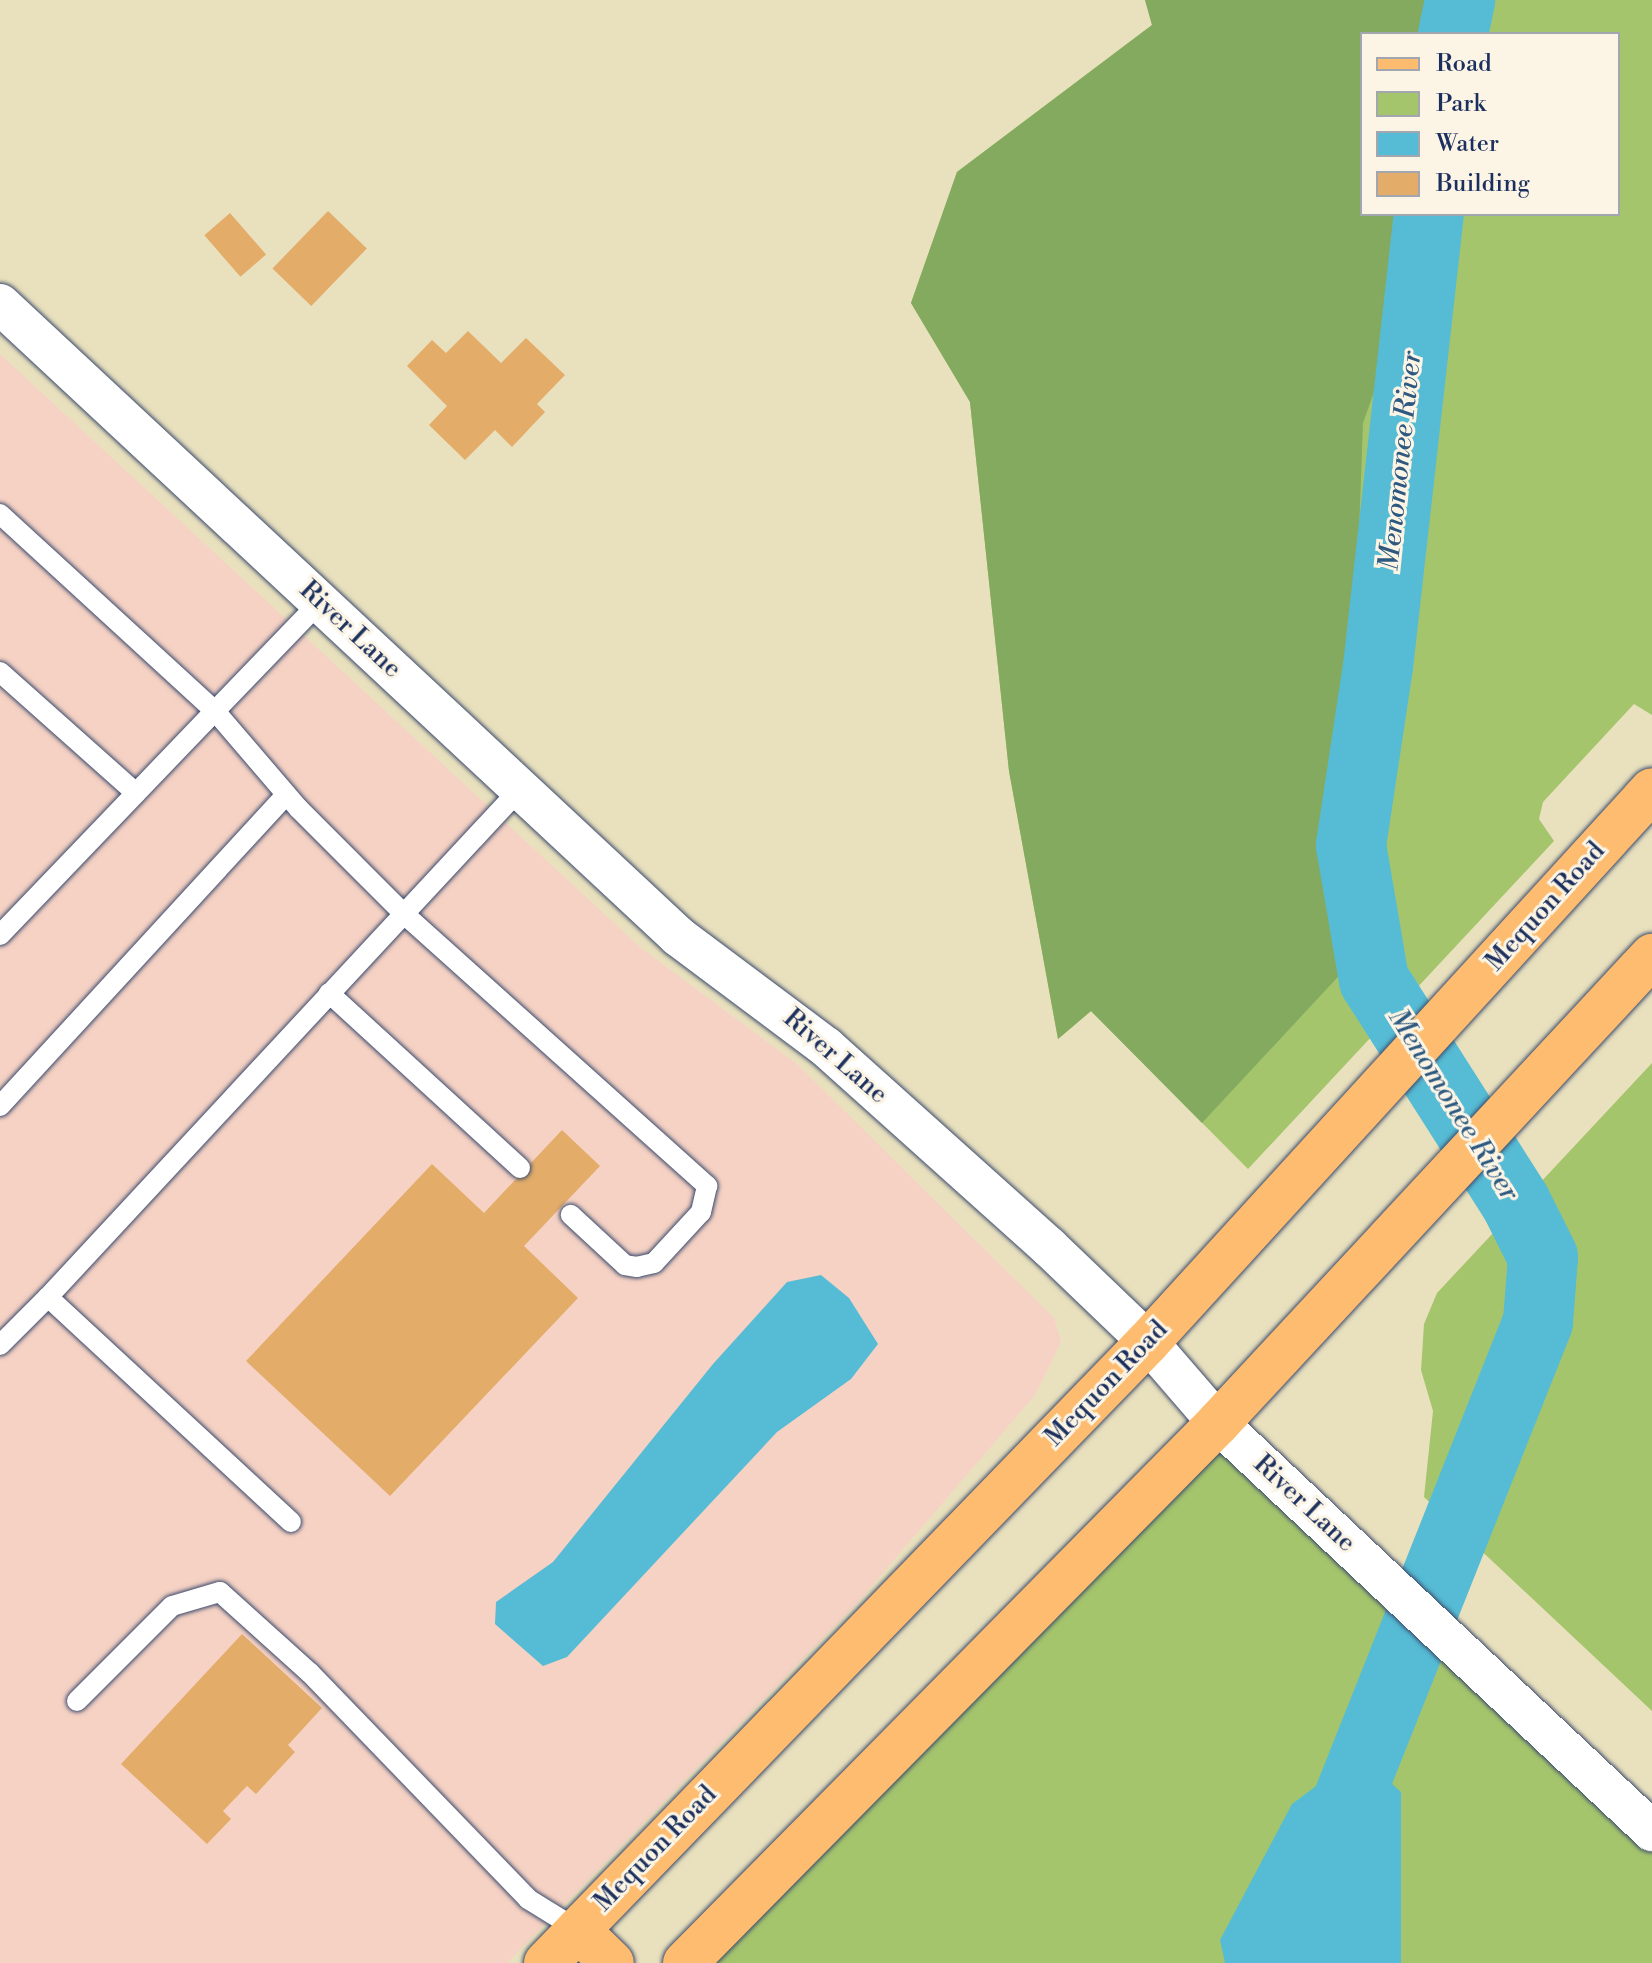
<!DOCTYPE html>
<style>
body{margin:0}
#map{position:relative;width:1652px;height:1963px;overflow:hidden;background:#e9e1be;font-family:"Libre Bodoni",serif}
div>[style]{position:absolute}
.built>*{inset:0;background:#f6d2c4}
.green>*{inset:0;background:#a5c56d}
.forest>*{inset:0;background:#84aa60}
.water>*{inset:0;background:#56bbd4}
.river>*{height:70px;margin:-35px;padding:0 35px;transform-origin:35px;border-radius:35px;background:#56bbd4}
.building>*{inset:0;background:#e3ac69;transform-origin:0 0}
.roads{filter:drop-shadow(0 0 2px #3a4a6c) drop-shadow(0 0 2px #3a4a6c)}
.lane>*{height:20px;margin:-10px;padding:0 10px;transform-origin:10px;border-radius:10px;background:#fff}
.street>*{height:40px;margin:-20px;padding:0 20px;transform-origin:20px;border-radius:20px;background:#fff}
.primary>*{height:44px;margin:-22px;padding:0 22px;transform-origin:22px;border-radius:22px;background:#fdbc6f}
span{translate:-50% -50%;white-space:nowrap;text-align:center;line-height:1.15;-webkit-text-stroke:6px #fcf5e5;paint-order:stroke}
.street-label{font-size:26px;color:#1b2f5e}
.water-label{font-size:28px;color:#2d5981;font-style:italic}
.legend{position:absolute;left:1360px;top:32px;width:260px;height:184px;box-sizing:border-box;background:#fcf5e5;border:2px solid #a2a6af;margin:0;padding:10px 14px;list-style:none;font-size:24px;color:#1b2f5e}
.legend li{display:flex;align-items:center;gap:16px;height:40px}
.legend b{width:40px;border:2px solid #a2a6af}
</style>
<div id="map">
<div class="built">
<i style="clip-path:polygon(0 354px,640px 947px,797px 1064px,1054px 1318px,1061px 1342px,1035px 1395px,858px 1602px,507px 1963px,0 1963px)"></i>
</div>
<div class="green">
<i style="clip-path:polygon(evenodd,1145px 0,1652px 0,1652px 715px,1634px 704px,1543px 802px,1539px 819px,1554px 841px,1248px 1169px,1091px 1011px,1058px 1039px,1009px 771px,970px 402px,911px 303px,957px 172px,1152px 25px,1145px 0,1362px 34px,1618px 34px,1618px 214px,1362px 214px,1362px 34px)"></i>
<i style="clip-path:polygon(1652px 1063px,1652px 1711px,1424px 1497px,1433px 1411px,1421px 1370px,1424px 1324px,1437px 1293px)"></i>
<i style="clip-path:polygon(1218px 1423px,1652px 1831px,1652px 1963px,686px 1963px)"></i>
</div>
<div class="forest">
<i style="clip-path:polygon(1145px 0,1444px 0,1442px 34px,1362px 34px,1362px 214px,1399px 214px,1399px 322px,1363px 423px,1356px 618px,1326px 869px,1330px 924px,1349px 965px,1202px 1123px,1091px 1011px,1058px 1039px,1009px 771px,970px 402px,911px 303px,957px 172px,1152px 25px)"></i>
</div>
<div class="water">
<i style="clip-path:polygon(821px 1275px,849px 1298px,878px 1344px,851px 1379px,777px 1432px,567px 1657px,543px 1666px,495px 1624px,496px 1602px,553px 1562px,713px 1364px,787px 1282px)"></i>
<i style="clip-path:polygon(1359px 1754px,1401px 1792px,1401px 1963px,1225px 1963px,1220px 1940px,1292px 1804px)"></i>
</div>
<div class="river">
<i style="left:1453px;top:34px;width:35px;rotate:-78deg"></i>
<i style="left:1336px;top:1963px;width:158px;rotate:-86.4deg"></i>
<i style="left:1346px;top:1805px;width:520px;rotate:-68.32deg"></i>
<i style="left:1538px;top:1322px;width:65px;rotate:-85.6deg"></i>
<i style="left:1543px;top:1257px;width:60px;rotate:-116.6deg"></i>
<i style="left:1516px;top:1203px;width:264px;rotate:-122.5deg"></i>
<i style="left:1374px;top:980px;width:137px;rotate:-99.7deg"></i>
<i style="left:1351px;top:845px;width:180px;rotate:-81.4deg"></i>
<i style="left:1378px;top:667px;width:456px;rotate:-83.6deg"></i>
</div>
<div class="building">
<i style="left:328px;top:211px;width:54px;height:80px;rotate:44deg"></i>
<i style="left:230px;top:213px;width:55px;height:34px;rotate:49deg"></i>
<i style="clip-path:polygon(468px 331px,501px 363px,526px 338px,565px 375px,537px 404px,545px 412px,512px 447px,495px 430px,465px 460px,429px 425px,447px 406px,407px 366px,432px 340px,446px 353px)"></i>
<i style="clip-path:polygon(562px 1130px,600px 1166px,524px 1246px,578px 1298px,390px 1496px,246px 1361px,432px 1164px,484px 1213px)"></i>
<i style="clip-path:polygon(242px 1634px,322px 1708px,288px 1745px,295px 1752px,256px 1794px,247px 1786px,223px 1811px,231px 1819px,207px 1844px,121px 1764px)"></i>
</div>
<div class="roads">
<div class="lane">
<i style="left:0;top:514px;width:292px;rotate:42.5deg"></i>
<i style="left:215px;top:711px;width:151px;rotate:-46.1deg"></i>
<i style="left:0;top:672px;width:182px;rotate:41.7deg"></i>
<i style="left:0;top:935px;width:310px;rotate:-46.2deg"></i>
<i style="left:215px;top:711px;width:129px;rotate:49.4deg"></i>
<i style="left:299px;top:809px;width:147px;rotate:45deg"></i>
<i style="left:403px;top:913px;width:409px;rotate:41.9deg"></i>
<i style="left:707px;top:1186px;width:27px;rotate:103deg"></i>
<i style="left:701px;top:1212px;width:69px;rotate:132.7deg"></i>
<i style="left:654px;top:1263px;width:17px;rotate:167deg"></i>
<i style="left:637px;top:1267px;width:12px;rotate:-171deg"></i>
<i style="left:625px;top:1265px;width:74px;rotate:-137.2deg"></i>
<i style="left:329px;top:993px;width:259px;rotate:42.5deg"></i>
<i style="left:0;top:1106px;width:423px;rotate:-47.4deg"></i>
<i style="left:48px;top:1297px;width:693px;rotate:-47.1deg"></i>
<i style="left:0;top:1345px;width:68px;rotate:-45deg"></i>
<i style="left:48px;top:1297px;width:331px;rotate:42.8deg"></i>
<i style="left:77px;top:1701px;width:134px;rotate:-45deg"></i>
<i style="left:172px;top:1606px;width:50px;rotate:-16.3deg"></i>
<i style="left:220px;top:1592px;width:121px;rotate:42deg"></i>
<i style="left:310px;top:1673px;width:314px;rotate:46deg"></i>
<i style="left:528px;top:1899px;width:59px;rotate:31.8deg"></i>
</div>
<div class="street">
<i style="left:0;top:304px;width:928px;rotate:42.99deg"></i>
<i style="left:679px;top:937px;width:184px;rotate:36.8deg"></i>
<i style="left:826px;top:1047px;width:300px;rotate:41.9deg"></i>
<i style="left:1049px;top:1247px;width:137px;rotate:43.8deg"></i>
<i style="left:1148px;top:1342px;width:107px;rotate:49.2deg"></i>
<i style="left:1218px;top:1423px;width:596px;rotate:43.23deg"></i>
</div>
<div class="primary">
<i style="left:578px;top:1930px;width:47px;rotate:44.1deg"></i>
<i style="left:546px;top:1963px;width:865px;rotate:-45.89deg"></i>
<i style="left:1148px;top:1342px;width:747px;rotate:-47.6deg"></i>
<i style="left:685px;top:1963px;width:759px;rotate:-45.37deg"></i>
<i style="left:1218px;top:1423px;width:638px;rotate:-47.1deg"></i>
</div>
</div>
<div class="street-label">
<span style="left:350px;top:630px;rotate:43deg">River Lane</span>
<span style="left:1546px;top:907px;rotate:-48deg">Mequon Road</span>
<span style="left:835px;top:1057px;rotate:41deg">River Lane</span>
<span style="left:1107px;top:1384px;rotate:-46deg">Mequon Road</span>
<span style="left:1304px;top:1504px;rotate:43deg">River Lane</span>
<span style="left:656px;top:1849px;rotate:-46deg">Mequon Road</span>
</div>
<div class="water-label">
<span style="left:1401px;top:461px;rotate:-84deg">Menomonee River</span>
<span style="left:1453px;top:1105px;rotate:58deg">Menomonee River</span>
</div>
<ul class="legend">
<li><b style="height:10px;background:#fdbc6f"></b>Road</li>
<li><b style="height:22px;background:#a5c56d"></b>Park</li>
<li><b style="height:22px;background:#56bbd4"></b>Water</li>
<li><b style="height:22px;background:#e3ac69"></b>Building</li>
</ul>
</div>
